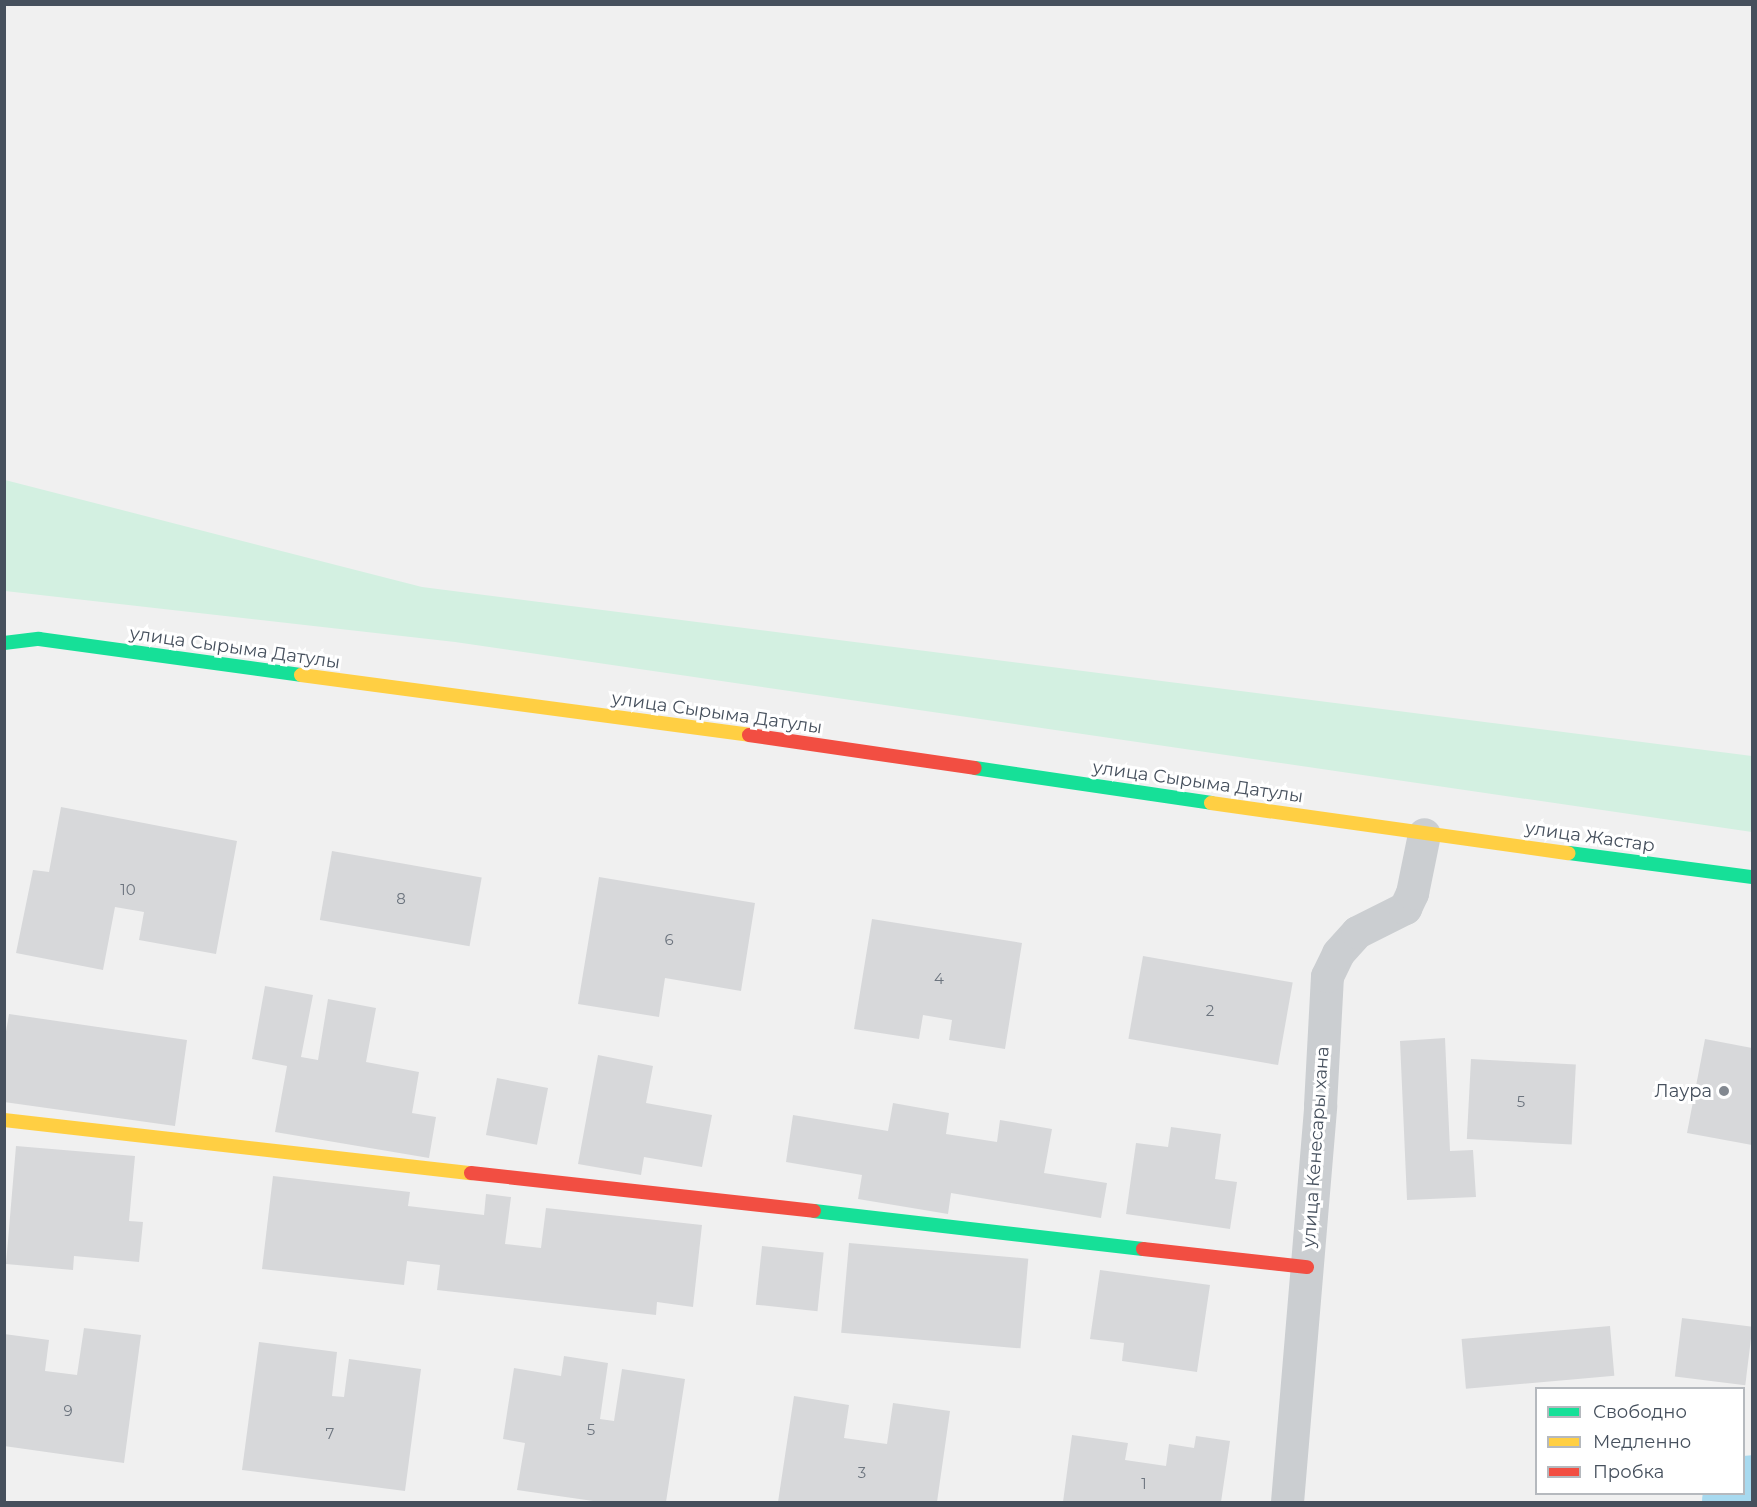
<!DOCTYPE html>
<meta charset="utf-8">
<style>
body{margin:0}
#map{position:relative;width:1757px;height:1507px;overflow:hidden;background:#f0f0f0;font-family:Montserrat,sans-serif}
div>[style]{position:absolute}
.green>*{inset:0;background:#d3f0e1}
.river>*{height:90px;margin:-45px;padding:0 45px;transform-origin:45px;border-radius:45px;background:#a7d9ef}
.building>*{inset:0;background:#d7d8da;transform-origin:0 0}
.street>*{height:33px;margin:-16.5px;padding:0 16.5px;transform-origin:16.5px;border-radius:16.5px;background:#cbced1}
.fast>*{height:14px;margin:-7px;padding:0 7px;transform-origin:7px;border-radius:7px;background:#16e098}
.slow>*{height:14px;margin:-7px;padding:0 7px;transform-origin:7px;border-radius:7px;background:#ffcf43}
.jam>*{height:14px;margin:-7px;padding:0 7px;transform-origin:7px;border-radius:7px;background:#f24e42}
.dots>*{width:16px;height:16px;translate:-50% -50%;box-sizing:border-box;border:3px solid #fff;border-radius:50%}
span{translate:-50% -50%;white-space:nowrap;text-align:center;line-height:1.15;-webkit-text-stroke:6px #fff;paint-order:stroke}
.number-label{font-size:15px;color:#6c747e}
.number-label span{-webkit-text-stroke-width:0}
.street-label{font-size:18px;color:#46505d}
.poi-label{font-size:18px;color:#46505d}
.right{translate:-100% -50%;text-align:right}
.frame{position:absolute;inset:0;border:6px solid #46505d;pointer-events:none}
.legend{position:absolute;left:1535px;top:1387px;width:210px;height:108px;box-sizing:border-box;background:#fff;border:2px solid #b5b9be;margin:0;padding:8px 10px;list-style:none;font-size:18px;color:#46505d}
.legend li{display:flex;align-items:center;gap:12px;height:30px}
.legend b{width:30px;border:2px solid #b5b9be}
</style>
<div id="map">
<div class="green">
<i style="clip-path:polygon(5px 480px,422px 587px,1752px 756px,1752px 832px,455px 642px,5px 591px)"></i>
</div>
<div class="river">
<i style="left:1747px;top:1502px;width:5px;rotate:-22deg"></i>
</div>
<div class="building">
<i style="clip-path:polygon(61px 807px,237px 841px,216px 954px,139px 940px,144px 912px,115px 907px,103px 970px,16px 953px,33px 870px,49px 872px)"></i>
<i style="left:332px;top:851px;width:152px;height:70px;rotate:10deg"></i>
<i style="clip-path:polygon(599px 877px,755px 903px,741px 991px,665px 978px,659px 1017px,578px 1004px)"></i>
<i style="clip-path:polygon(872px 919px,1022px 943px,1005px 1049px,949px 1040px,952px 1020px,923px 1015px,919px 1039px,854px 1029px)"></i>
<i style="left:1143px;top:956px;width:152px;height:84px;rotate:10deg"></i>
<i style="clip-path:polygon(265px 986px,313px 995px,301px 1057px,318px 1060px,328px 999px,376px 1008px,366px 1062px,419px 1072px,412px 1113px,436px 1117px,429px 1158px,275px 1132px,287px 1066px,252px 1059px)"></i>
<i style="clip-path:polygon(9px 1014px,187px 1040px,175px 1126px,4px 1102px,4px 1043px)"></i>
<i style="clip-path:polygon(1445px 1038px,1450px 1151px,1473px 1150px,1476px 1197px,1407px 1200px,1400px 1041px)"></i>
<i style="clip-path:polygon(1705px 1039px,1752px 1048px,1752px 1145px,1687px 1133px)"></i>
<i style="clip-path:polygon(598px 1055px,653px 1066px,646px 1103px,712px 1115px,702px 1167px,644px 1157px,641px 1175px,578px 1164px)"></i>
<i style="left:1471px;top:1059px;width:105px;height:80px;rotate:3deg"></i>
<i style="left:497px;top:1078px;width:52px;height:58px;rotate:11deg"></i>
<i style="clip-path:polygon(893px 1103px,949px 1113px,946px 1134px,997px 1142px,1000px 1120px,1052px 1129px,1044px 1173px,1107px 1183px,1101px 1218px,951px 1193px,948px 1214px,858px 1199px,862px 1175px,786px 1162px,793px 1115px,888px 1131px)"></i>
<i style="clip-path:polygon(1171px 1127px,1221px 1134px,1215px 1179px,1237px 1182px,1230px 1229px,1126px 1214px,1136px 1143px,1168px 1147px)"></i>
<i style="clip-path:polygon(16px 1146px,135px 1156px,129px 1221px,143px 1222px,139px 1262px,74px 1256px,73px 1270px,6px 1264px)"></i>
<i style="clip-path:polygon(273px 1176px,410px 1192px,408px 1206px,484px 1215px,486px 1194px,511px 1197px,505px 1244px,541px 1248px,546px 1208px,702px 1225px,693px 1307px,657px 1302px,656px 1315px,437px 1290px,440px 1265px,407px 1261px,404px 1285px,262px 1269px)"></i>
<i style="left:849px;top:1243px;width:180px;height:90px;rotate:5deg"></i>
<i style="left:762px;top:1246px;width:62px;height:59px;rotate:6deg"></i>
<i style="clip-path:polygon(1100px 1270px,1210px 1285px,1197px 1372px,1122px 1361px,1124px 1343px,1090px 1339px)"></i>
<i style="left:1682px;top:1318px;width:71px;height:59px;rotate:7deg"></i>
<i style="left:1610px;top:1326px;width:50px;height:149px;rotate:85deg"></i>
<i style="clip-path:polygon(84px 1328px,141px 1335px,124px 1463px,4px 1446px,4px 1334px,49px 1340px,45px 1371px,77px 1375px)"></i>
<i style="clip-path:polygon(259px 1342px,337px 1352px,332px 1396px,344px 1397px,349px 1359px,421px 1369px,405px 1491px,242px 1470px)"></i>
<i style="clip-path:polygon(564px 1356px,608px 1363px,600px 1419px,614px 1421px,622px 1369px,685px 1379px,666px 1502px,600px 1502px,517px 1490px,525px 1443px,503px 1439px,514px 1368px,561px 1376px)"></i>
<i style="clip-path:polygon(794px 1396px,849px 1405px,844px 1438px,887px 1444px,893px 1403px,950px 1411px,937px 1502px,778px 1502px)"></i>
<i style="clip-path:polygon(1072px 1435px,1128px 1443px,1125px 1460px,1166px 1466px,1169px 1444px,1194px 1448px,1196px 1436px,1230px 1441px,1221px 1502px,1063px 1502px)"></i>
</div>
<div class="street">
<i style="left:1287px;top:1502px;width:398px;rotate:-85.2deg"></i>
<i style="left:1320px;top:1105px;width:129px;rotate:-86.9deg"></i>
<i style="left:1327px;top:976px;width:25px;rotate:-64deg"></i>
<i style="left:1338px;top:953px;width:28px;rotate:-48deg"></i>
<i style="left:1357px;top:932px;width:54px;rotate:-26.6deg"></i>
<i style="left:1405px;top:908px;width:17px;rotate:-65deg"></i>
<i style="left:1412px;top:893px;width:60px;rotate:-78.5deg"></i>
</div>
<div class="fast">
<i style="left:4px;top:643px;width:35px;rotate:-7deg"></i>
<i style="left:39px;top:639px;width:264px;rotate:7.8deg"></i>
<i style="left:975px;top:768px;width:239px;rotate:8.4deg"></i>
<i style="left:1569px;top:853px;width:185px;rotate:7.5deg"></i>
<i style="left:814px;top:1211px;width:331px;rotate:6.6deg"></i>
</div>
<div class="slow">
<i style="left:301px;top:675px;width:452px;rotate:7.6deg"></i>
<i style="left:1211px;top:803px;width:361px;rotate:8deg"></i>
<i style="left:4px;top:1120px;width:470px;rotate:6.5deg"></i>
</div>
<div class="jam">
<i style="left:749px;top:735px;width:228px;rotate:8.3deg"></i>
<i style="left:471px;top:1173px;width:345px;rotate:6.3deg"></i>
<i style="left:1143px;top:1249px;width:165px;rotate:6.3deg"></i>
</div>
<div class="dots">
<i style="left:1724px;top:1091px;background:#828890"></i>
</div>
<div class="number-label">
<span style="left:128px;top:890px">10</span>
<span style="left:401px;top:899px">8</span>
<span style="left:669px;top:940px">6</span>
<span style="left:939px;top:979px">4</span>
<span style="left:1210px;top:1011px">2</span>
<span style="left:1521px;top:1102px">5</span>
<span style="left:68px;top:1411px">9</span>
<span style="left:591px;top:1430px">5</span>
<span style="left:330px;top:1434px">7</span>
<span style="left:862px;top:1473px">3</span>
<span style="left:1144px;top:1484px">1</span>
</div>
<div class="street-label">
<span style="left:235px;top:648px;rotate:8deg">улица Сырыма Датулы</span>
<span style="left:717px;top:713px;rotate:8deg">улица Сырыма Датулы</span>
<span style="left:1198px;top:782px;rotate:8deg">улица Сырыма Датулы</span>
<span style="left:1590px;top:837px;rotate:8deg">улица Жастар</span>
<span style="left:1316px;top:1147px;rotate:-86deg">улица Кенесары хана</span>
</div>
<div class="poi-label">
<span class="right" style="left:1712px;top:1091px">Лаура</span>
</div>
<div class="frame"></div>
<ul class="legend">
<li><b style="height:8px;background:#16e098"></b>Свободно</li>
<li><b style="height:8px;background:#ffcf43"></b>Медленно</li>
<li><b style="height:8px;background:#f24e42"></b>Пробка</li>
</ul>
</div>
